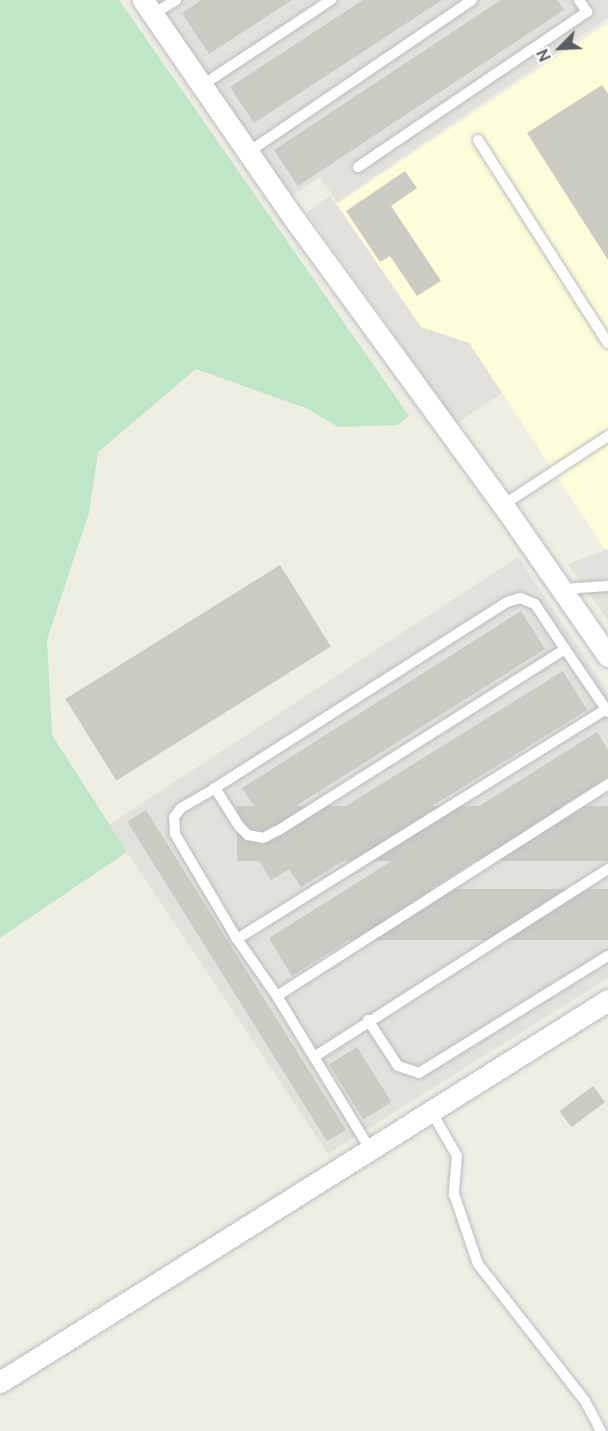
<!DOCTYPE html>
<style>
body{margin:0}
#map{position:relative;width:608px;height:1431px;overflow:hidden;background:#eeeee3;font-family:Ubuntu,sans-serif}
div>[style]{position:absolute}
.commercial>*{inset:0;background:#fdfdd9}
.industrial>*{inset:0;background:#e2e1db}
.green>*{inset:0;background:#c0e6c8}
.building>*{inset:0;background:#cbcac3;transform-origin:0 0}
.roads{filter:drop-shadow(0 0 2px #bbbcc2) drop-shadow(0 0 2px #bbbcc2)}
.lane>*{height:10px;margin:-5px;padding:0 5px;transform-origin:5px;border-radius:5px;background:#fff}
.street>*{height:21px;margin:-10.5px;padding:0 10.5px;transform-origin:10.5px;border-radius:10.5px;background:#fff}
span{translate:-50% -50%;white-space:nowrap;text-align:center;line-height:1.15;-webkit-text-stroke:4.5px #fff;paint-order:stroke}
.north{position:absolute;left:530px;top:18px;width:60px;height:60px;-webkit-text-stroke:4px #fff;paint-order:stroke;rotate:246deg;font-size:16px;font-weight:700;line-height:24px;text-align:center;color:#5b5d64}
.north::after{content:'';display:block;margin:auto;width:21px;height:27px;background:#5b5d64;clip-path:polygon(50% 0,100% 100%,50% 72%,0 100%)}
</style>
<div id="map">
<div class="commercial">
<i style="clip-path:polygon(608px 23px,608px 549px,605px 549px,469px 343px,421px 327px,337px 204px)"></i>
</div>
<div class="industrial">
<i style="clip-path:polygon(156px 0,608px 0,608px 18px,337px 202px,320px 177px,292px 196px)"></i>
<i style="clip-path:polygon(330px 196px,421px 327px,469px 343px,502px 393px,457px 423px,307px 212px)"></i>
<i style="clip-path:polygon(608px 549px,608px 620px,568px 564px)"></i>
<i style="clip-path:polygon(518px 557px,608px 692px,608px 978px,328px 1154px,109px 825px)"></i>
</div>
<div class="green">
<i style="clip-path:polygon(0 0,119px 0,409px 416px,397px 425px,338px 427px,308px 409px,196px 369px,98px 452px,89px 513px,47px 640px,52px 735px,127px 852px,0 938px)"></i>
</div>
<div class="building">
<i style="clip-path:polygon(201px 0,292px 0,209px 54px,182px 13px)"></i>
<i style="clip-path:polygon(363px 0,442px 0,254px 123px,230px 87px)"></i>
<i style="clip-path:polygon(501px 0,557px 0,564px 10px,298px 186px,274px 150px)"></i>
<i style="clip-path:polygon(602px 85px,608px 94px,608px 260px,527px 133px)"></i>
<i style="clip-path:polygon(405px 171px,417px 188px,391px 206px,441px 281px,417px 296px,390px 256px,380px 262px,346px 211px)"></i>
<i style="left:280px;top:565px;width:96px;height:253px;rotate:58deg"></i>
<i style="clip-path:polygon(521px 611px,545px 649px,256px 831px,245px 814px,255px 808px,242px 788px)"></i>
<i style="clip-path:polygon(563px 671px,587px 710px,301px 887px,289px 869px,271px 880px,259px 860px)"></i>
<i style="clip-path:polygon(597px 732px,608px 750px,608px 777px,292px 976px,269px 938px)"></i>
<i style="left:608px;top:806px;width:55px;height:371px;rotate:90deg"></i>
<i style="left:146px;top:810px;width:377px;height:22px;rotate:58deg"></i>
<i style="left:608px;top:889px;width:51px;height:259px;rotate:90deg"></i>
<i style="left:357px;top:1047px;width:65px;height:33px;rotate:58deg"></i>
<i style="left:593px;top:1086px;width:20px;height:42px;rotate:53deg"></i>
</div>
<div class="roads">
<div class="lane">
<i style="left:153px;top:14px;width:27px;rotate:-31deg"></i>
<i style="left:201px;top:86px;width:156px;rotate:-33.5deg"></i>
<i style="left:478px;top:140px;width:241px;rotate:57.4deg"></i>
<i style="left:247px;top:153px;width:272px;rotate:-34.2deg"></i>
<i style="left:358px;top:167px;width:277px;rotate:-34.1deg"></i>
<i style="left:587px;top:12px;width:14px;rotate:-124deg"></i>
<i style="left:503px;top:505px;width:126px;rotate:-33.3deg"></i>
<i style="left:563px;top:589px;width:45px;rotate:-3.8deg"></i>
<i style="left:215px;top:788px;width:346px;rotate:-32.5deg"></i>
<i style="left:507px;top:602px;width:14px;rotate:-17deg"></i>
<i style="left:520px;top:598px;width:16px;rotate:22deg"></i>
<i style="left:535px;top:604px;width:54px;rotate:56.3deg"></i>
<i style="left:237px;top:939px;width:437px;rotate:-31.9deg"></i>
<i style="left:277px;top:996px;width:393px;rotate:-32.6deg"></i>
<i style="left:368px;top:1020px;width:55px;rotate:56.9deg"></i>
<i style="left:398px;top:1066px;width:22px;rotate:18deg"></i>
<i style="left:419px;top:1073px;width:222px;rotate:-31.8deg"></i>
<i style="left:314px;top:1057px;width:349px;rotate:-32.6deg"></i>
<i style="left:431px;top:1111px;width:52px;rotate:60deg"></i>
<i style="left:457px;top:1156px;width:38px;rotate:95deg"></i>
<i style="left:454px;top:1194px;width:74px;rotate:71.1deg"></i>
<i style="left:478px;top:1264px;width:174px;rotate:52deg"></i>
<i style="left:585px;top:1401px;width:34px;rotate:62deg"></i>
<i style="left:370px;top:1149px;width:179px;rotate:-121.3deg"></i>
<i style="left:277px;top:996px;width:70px;rotate:-125.1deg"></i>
<i style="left:237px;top:939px;width:122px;rotate:-120.6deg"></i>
<i style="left:175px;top:834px;width:17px;rotate:-93deg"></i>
<i style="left:174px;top:817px;width:11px;rotate:-52deg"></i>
<i style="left:181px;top:808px;width:39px;rotate:-30deg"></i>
<i style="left:215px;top:788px;width:45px;rotate:57.7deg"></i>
<i style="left:239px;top:826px;width:13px;rotate:45deg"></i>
<i style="left:248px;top:835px;width:15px;rotate:11deg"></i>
<i style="left:263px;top:838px;width:18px;rotate:-27deg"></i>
<i style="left:279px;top:830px;width:338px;rotate:-32.3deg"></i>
<i style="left:565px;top:649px;width:76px;rotate:55.7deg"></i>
</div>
<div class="street">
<i style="left:143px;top:0;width:267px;rotate:55.4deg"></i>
<i style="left:295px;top:220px;width:353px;rotate:53.9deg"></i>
<i style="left:503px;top:505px;width:184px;rotate:55.2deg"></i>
<i style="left:0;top:1382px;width:718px;rotate:-32.14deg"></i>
</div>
</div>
<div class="north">N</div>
</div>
